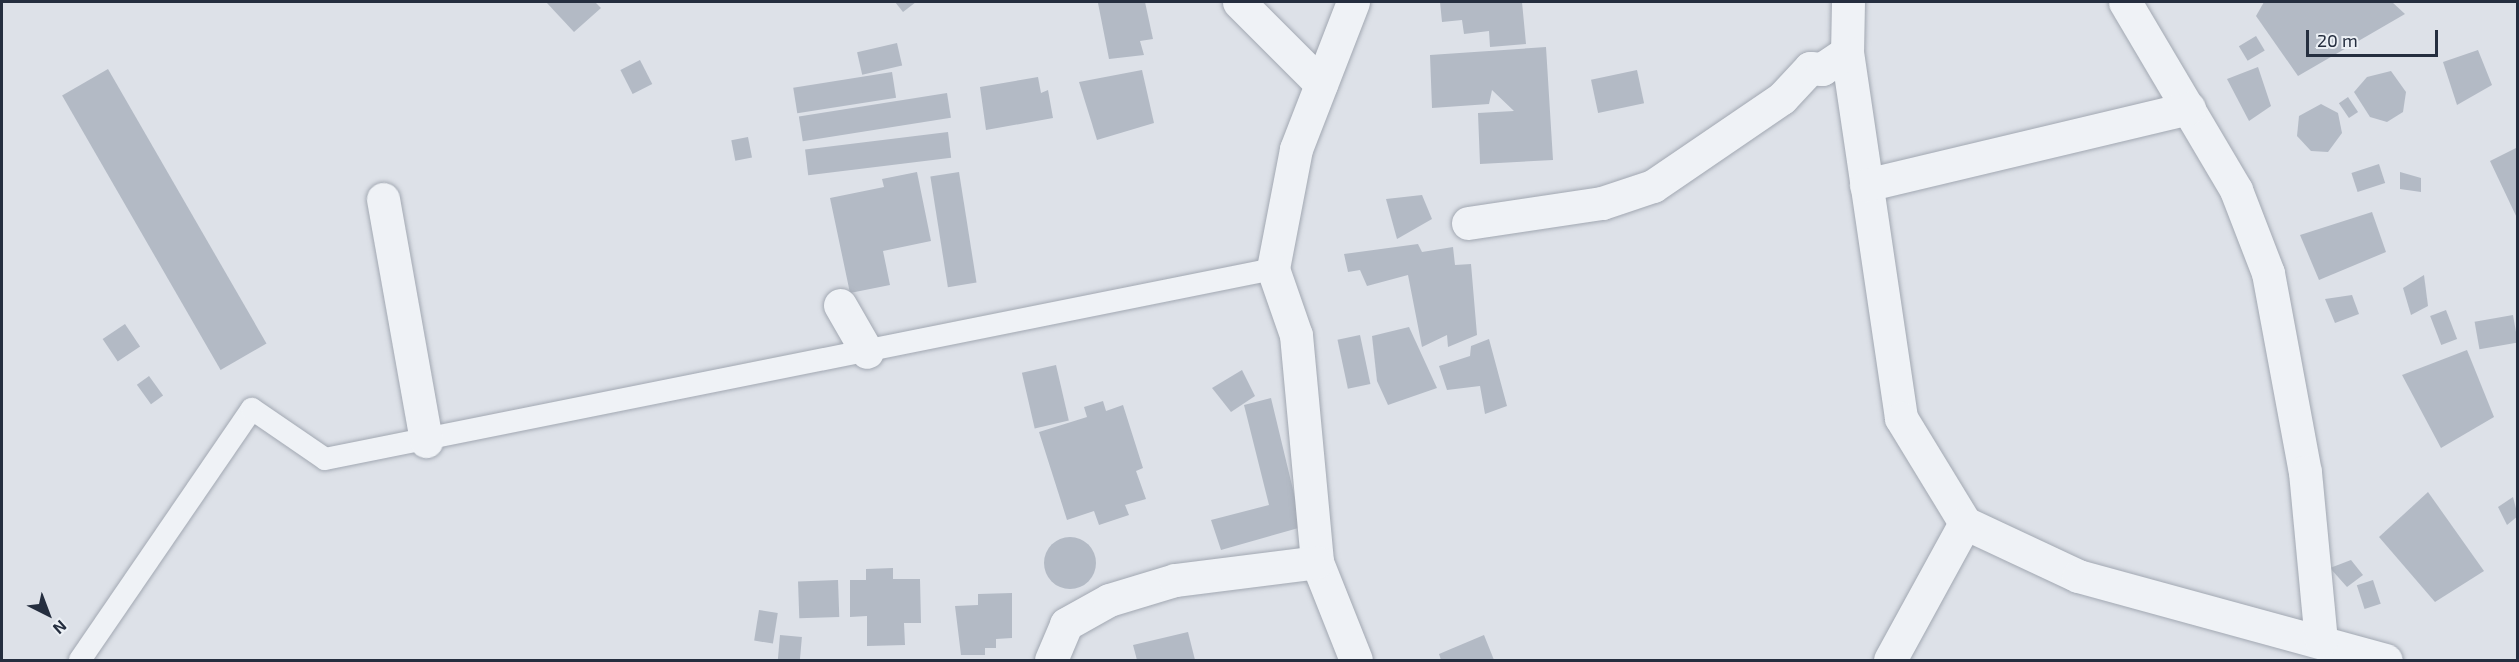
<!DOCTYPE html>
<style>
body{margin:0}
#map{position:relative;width:2519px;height:662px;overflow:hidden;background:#dde1e8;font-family:"Exo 2",sans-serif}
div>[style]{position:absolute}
.building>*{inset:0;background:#b3bac5;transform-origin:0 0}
.round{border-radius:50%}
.roads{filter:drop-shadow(0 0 2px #a2a8b2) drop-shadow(0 0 2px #a2a8b2)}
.lane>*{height:22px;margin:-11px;padding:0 11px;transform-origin:11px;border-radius:11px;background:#eff2f6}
.street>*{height:33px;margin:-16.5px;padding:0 16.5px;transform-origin:16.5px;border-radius:16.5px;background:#eff2f6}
span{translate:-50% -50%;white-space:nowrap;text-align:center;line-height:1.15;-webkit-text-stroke:4.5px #ecf0f5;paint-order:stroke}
.frame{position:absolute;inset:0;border:3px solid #252e3f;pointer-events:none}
.north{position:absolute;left:18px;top:584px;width:60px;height:60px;-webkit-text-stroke:4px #ecf0f5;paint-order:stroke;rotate:138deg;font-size:16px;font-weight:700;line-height:24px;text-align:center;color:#252e3f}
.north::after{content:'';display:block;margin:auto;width:21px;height:27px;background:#252e3f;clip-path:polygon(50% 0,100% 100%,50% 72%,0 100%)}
.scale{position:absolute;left:2306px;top:30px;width:132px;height:27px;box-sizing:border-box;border:3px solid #252e3f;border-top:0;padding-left:8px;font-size:18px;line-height:21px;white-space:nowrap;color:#252e3f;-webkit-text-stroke:4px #ecf0f5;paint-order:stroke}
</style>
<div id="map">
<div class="building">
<i style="clip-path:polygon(546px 2px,595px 2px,601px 8px,574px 32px)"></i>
<i style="clip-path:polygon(895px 2px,916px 2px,903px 12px)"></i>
<i style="clip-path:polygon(1106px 2px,1145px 2px,1153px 39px,1140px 41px,1144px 55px,1109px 59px,1098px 3px)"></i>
<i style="clip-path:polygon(1440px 2px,1522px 2px,1526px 44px,1490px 47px,1489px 31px,1464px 34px,1462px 20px,1442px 22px)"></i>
<i style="clip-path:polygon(2264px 2px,2392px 2px,2405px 14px,2298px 76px,2256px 16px)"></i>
<i style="left:2256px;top:36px;width:17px;height:20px;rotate:59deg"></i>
<i style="left:897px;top:43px;width:23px;height:41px;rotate:77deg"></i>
<i style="clip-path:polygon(1546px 47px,1553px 160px,1480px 164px,1478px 113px,1514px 111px,1492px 90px,1489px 104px,1432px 108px,1430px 55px)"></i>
<i style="clip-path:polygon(2478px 50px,2492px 85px,2457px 105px,2443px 62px)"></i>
<i style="left:640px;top:60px;width:27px;height:22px;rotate:63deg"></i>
<i style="clip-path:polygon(2258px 67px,2271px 106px,2249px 121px,2227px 79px)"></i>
<i style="left:108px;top:69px;width:317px;height:53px;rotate:60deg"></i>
<i style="clip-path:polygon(1142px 70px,1154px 123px,1097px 140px,1079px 82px)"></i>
<i style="left:1637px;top:70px;width:34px;height:47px;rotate:78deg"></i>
<i style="clip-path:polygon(2391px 71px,2406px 92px,2403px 112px,2387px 122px,2370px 117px,2354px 92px,2367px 77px)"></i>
<i style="left:892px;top:72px;width:26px;height:100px;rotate:81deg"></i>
<i style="clip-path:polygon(1038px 77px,1041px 93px,1048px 90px,1053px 118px,986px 130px,980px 87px)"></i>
<i style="left:947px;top:93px;width:25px;height:150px;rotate:81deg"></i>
<i style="left:2348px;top:97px;width:18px;height:11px;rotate:56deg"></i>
<i style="clip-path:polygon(2321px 104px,2338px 113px,2342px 133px,2328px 152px,2311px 151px,2297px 136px,2299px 116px)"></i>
<i style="left:948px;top:132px;width:26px;height:144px;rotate:83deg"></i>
<i style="left:748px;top:137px;width:21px;height:17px;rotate:79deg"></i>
<i style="clip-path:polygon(2518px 147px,2518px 220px,2490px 161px)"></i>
<i style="left:2379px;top:164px;width:20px;height:29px;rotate:72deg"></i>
<i style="clip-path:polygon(917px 172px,931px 241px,883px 251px,890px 285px,850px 293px,830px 198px,884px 187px,882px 179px)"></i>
<i style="left:959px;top:172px;width:112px;height:29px;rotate:81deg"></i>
<i style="clip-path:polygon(2400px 172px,2421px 178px,2421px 192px,2400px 189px)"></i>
<i style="clip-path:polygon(1422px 195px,1432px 219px,1397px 239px,1386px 199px)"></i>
<i style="clip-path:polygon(2372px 212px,2386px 252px,2319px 280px,2300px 235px)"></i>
<i style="clip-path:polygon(1418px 244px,1422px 252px,1453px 247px,1455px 265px,1471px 264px,1477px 335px,1448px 347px,1447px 335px,1422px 347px,1408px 275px,1367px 286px,1360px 270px,1348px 272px,1344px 254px)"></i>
<i style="clip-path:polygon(2424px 275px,2428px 306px,2411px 315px,2403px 288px)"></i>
<i style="clip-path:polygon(2352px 295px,2359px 314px,2335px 323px,2325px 299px)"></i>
<i style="left:2446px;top:310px;width:31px;height:17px;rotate:69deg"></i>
<i style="left:2513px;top:315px;width:28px;height:39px;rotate:80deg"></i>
<i style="left:125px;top:324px;width:27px;height:27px;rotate:56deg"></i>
<i style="clip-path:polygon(1409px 327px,1437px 388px,1388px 405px,1377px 381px,1372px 336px)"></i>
<i style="left:1360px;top:335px;width:50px;height:23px;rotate:78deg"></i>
<i style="clip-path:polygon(1489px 339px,1507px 406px,1485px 414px,1480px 386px,1447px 390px,1439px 366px,1470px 356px,1471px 346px)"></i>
<i style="clip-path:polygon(2467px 350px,2494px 417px,2441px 448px,2402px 375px)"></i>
<i style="left:1056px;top:365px;width:57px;height:35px;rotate:77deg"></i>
<i style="clip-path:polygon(1242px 370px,1255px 396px,1231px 412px,1212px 388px)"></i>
<i style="left:149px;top:376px;width:24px;height:15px;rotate:54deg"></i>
<i style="clip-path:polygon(1271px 398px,1302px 527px,1221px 550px,1211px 520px,1269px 505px,1244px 405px)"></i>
<i style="clip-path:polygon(1103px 401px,1106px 411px,1123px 405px,1143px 468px,1136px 471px,1146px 499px,1125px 505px,1129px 515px,1099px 525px,1094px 511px,1067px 520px,1039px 432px,1087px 417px,1084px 407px)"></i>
<i style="clip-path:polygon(2428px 492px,2484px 571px,2435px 602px,2379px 537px)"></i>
<i style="clip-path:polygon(2513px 497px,2518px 516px,2507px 525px,2498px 507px)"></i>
<i class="round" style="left:1044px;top:537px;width:52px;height:52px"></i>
<i style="clip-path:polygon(2351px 560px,2363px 575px,2347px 587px,2330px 568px)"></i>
<i style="clip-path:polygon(893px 568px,893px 579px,920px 579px,921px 623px,904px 623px,905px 645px,867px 646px,867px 616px,850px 617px,850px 580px,866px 580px,866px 569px)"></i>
<i style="left:838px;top:580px;width:37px;height:40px;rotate:88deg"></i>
<i style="left:2373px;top:580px;width:25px;height:17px;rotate:72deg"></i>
<i style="clip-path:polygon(1012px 593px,1012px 638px,996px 639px,996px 648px,985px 648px,985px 655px,961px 655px,955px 606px,978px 605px,978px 594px)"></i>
<i style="left:759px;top:610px;width:19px;height:31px;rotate:9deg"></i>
<i style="clip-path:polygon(1188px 632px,1195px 660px,1137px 660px,1133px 645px)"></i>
<i style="left:780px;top:635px;width:22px;height:25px;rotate:5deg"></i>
<i style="clip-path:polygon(1484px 635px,1494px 660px,1441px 660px,1439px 654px)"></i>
</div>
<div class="roads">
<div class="lane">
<i style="left:80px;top:660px;width:304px;rotate:-55.6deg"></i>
<i style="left:252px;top:409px;width:88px;rotate:34.4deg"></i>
<i style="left:325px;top:459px;width:967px;rotate:-11.33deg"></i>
</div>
<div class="street">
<i style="left:1239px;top:2px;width:116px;rotate:45deg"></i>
<i style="left:1353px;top:2px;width:158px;rotate:111.2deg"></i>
<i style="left:1296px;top:149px;width:122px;rotate:100.9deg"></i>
<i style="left:1273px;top:269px;width:70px;rotate:70.8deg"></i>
<i style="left:1296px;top:335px;width:228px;rotate:84.7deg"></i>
<i style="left:1317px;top:562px;width:105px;rotate:68.3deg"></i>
<i style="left:1848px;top:2px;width:50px;rotate:91.1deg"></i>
<i style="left:1847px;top:52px;width:370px;rotate:81.6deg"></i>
<i style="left:1901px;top:418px;width:123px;rotate:58.6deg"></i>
<i style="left:1965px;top:523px;width:125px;rotate:25.1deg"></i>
<i style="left:2078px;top:576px;width:319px;rotate:15.3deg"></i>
<i style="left:2125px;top:2px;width:218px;rotate:59.4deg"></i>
<i style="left:2236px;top:190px;width:89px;rotate:68.9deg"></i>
<i style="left:2268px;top:273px;width:202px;rotate:79.5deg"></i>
<i style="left:2305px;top:472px;width:169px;rotate:84.6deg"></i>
<i style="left:1866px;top:185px;width:332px;rotate:-13.4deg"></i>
<i style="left:383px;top:199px;width:246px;rotate:79.9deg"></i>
<i style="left:1468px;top:223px;width:135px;rotate:-8.5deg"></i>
<i style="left:1602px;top:203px;width:54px;rotate:-18.4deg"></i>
<i style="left:1653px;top:186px;width:156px;rotate:-34.3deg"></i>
<i style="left:1782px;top:98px;width:41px;rotate:-47deg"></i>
<i style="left:1810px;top:68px;width:12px;rotate:5deg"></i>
<i style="left:1822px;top:69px;width:30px;rotate:-34deg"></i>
<i style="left:840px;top:305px;width:54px;rotate:60.1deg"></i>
<i style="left:1051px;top:660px;width:39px;rotate:-67deg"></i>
<i style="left:1066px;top:624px;width:49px;rotate:-29.2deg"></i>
<i style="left:1109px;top:600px;width:69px;rotate:-16.9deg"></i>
<i style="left:1175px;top:580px;width:143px;rotate:-7.2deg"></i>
<i style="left:1890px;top:660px;width:156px;rotate:-61.3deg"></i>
</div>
</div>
<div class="frame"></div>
<div class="north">N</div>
<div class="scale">20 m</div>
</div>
